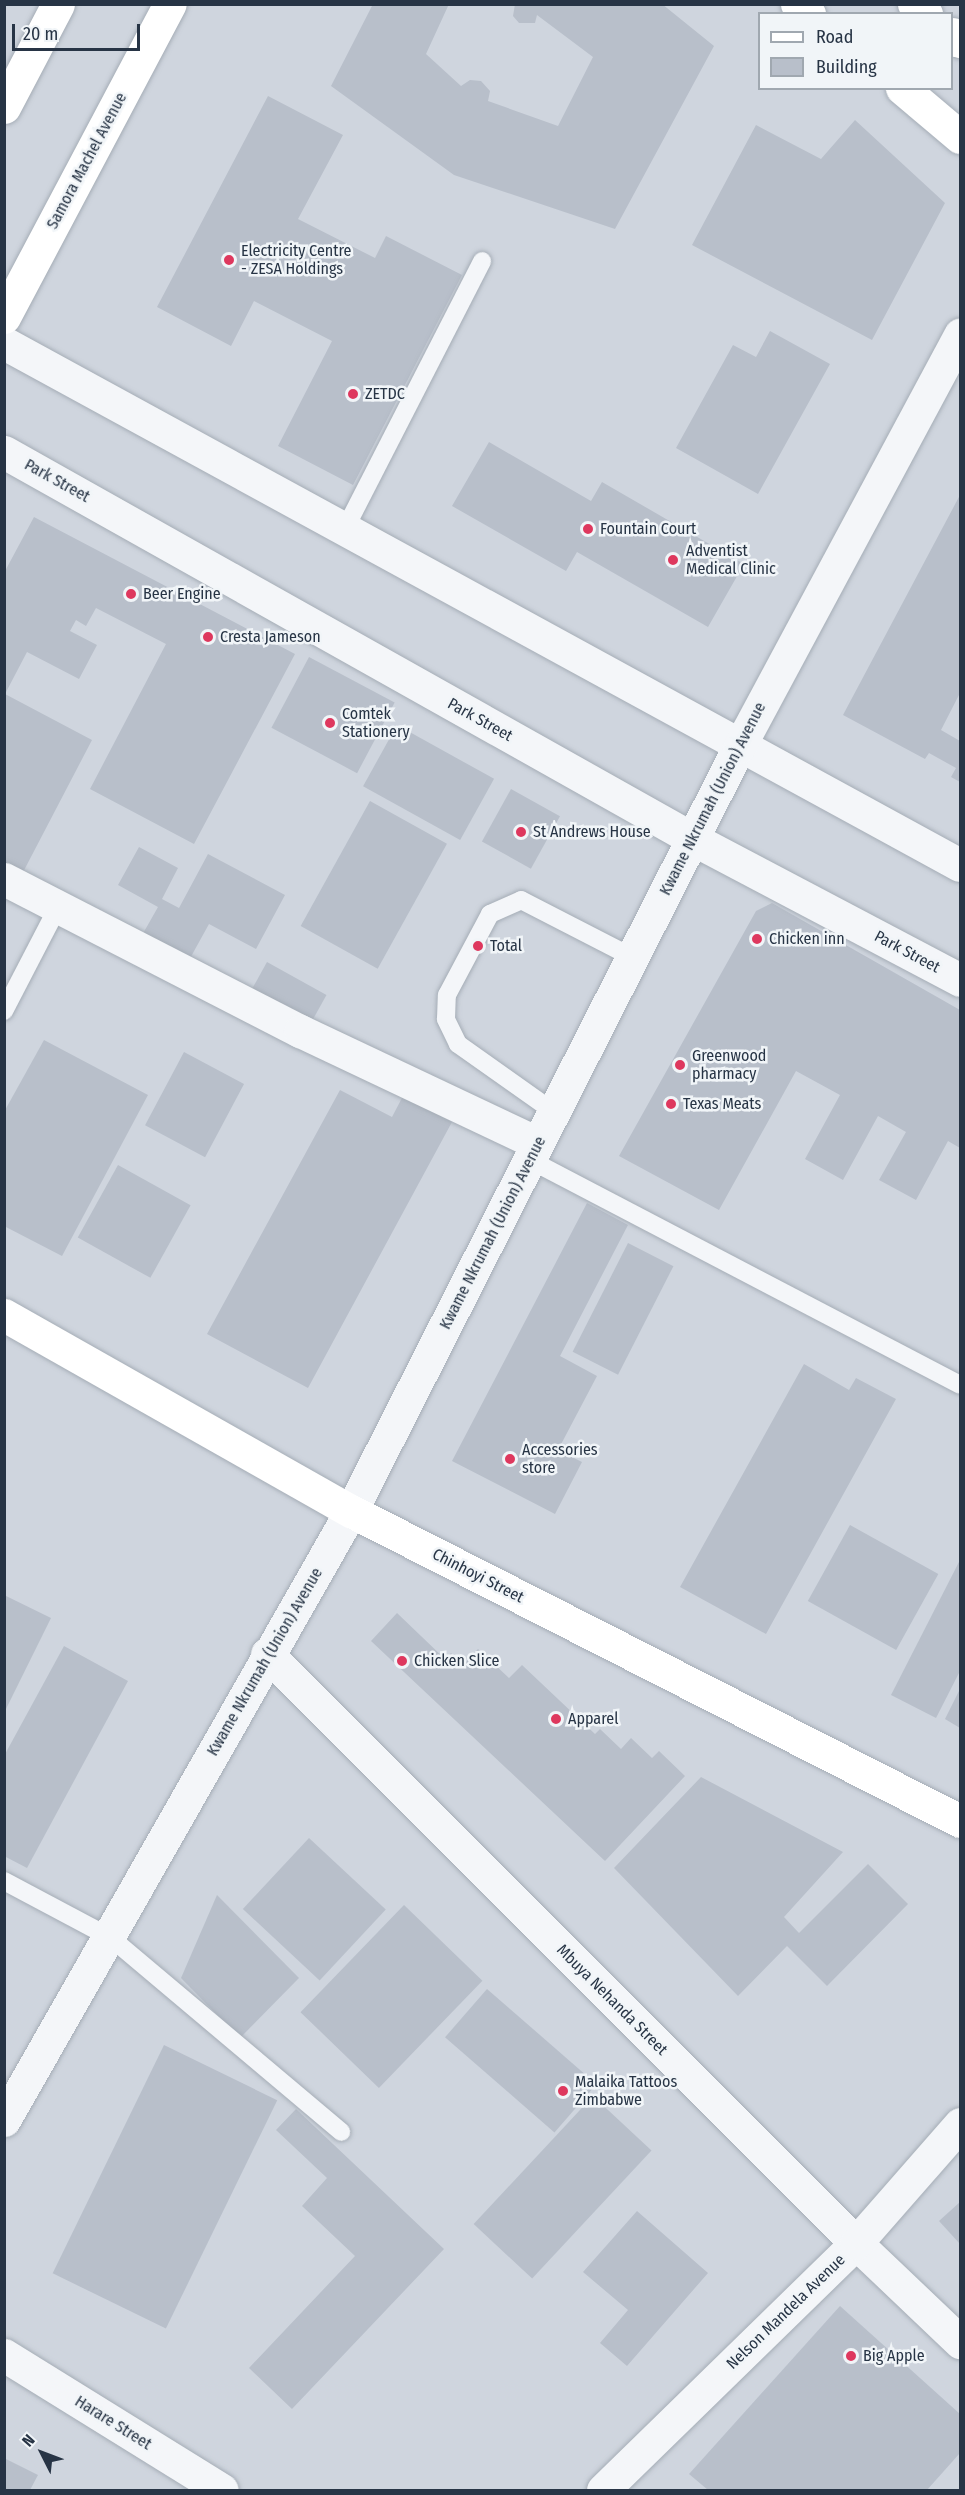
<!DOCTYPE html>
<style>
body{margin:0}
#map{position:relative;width:965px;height:2495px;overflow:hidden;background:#e1e6eb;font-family:"Fira Sans Condensed",sans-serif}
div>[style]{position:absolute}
.built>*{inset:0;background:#cfd5de}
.building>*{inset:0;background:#b8bfca;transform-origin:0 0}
.roads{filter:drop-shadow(0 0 2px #a5adb6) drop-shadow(0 0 2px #a5adb6)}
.lane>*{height:18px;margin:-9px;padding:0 9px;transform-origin:9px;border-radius:9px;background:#f4f6f9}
.street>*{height:33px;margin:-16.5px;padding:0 16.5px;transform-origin:16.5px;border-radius:16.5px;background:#f4f6f9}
.secondary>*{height:33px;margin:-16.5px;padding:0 16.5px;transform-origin:16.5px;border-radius:16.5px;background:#fff}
.highway>*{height:33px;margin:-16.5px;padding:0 16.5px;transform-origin:16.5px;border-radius:16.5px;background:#fff}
.dots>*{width:16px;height:16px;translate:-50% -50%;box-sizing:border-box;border:3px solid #f1f5f8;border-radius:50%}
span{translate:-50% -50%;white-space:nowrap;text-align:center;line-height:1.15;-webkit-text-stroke:5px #f1f5f8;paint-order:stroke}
.street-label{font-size:16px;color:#273445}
.poi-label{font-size:16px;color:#273445}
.left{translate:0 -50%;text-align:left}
.frame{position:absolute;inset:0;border:6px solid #273445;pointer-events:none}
.legend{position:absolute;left:758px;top:12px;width:195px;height:78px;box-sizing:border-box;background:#f1f5f8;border:2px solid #a0a8b0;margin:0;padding:8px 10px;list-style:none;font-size:18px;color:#273445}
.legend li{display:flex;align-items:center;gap:12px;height:30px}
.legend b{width:30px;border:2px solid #a0a8b0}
.north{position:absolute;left:12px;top:2423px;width:60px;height:60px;-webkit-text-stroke:4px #f1f5f8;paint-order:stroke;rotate:312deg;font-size:16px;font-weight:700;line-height:24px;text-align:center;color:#273445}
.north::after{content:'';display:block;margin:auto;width:21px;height:27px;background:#273445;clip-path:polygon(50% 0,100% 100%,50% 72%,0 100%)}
.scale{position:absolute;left:12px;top:24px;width:128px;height:27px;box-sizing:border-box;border:3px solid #273445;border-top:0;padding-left:8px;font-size:18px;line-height:21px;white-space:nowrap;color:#273445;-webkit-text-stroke:4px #f1f5f8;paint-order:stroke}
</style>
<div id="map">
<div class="built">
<i style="clip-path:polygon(evenodd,5px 5px,960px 5px,960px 2490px,5px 2490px,5px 5px,760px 14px,952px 14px,952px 88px,760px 88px,760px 14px)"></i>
</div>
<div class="building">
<i style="clip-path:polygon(373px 4px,449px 4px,426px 54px,461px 86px,470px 80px,481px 81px,490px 91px,488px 101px,558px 126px,593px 57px,537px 15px,535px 23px,519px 23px,513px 16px,515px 4px,662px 4px,714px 46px,615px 229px,454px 175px,331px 86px)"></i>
<i style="clip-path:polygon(268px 96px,343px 135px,298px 219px,375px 258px,386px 236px,462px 275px,353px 485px,278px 446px,332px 341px,254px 301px,231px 346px,157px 307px)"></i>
<i style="clip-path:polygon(855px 120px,945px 203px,872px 340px,692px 245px,756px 125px,821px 159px)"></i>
<i style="clip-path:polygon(770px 331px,830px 364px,758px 494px,676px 448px,733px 345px,756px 357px)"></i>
<i style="clip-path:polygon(489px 442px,591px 501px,602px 482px,744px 564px,708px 627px,577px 552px,566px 571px,452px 506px)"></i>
<i style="clip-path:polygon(960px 495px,960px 693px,941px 730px,960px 741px,960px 782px,951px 777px,956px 768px,929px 753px,925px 759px,843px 715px)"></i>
<i style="clip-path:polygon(34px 517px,295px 654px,194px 844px,90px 789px,166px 644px,96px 608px,86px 626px,76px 620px,70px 631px,97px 645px,79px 679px,27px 652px,5px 694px,92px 740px,20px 878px,4px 870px,4px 573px)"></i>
<i style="left:309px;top:657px;width:97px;height:80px;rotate:28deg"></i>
<i style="left:397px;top:725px;width:111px;height:70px;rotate:29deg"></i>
<i style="left:511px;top:789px;width:56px;height:60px;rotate:29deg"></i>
<i style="left:370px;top:801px;width:88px;height:143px;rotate:29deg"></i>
<i style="clip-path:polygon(139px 847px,178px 868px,162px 899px,179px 908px,208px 854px,285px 895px,256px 949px,209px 924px,188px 962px,141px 937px,158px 907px,118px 885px)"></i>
<i style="clip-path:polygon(772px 903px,960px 1010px,960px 1148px,948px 1141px,916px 1200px,879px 1180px,906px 1132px,878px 1116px,843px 1180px,805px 1159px,840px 1095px,796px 1071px,719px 1210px,619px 1156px,756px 911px)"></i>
<i style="left:267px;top:962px;width:68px;height:31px;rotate:29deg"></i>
<i style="clip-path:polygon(44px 1040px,148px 1095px,62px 1256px,4px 1226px,4px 1112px)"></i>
<i style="left:184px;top:1052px;width:68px;height:83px;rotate:28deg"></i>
<i style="clip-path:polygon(340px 1090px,392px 1117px,403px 1096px,452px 1122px,308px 1388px,207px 1334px)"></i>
<i style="left:118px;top:1165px;width:83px;height:83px;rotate:29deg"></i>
<i style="clip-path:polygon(587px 1203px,628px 1225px,560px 1356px,597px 1376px,558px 1450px,582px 1462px,555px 1514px,452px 1461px)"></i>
<i style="left:628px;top:1243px;width:51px;height:122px;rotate:27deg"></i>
<i style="clip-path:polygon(804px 1364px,849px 1390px,856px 1378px,896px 1399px,766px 1634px,680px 1587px)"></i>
<i style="left:850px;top:1525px;width:101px;height:87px;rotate:29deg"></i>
<i style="clip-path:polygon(960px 1560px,960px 1671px,936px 1718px,891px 1695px)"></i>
<i style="clip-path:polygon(4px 1595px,51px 1618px,4px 1713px)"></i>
<i style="clip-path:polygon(397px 1613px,445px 1659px,451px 1653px,463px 1665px,478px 1649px,509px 1678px,522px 1665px,595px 1734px,600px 1729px,621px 1749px,631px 1738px,652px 1758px,659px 1751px,685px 1776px,605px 1861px,371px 1641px)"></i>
<i style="clip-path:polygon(64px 1646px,128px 1681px,27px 1868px,4px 1856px,4px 1756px)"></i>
<i style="clip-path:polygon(960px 1689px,960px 1728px,945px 1719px)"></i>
<i style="clip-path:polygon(701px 1777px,843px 1852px,784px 1917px,799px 1933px,868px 1864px,908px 1904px,827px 1986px,787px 1946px,738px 1996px,614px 1868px)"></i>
<i style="left:309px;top:1838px;width:105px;height:97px;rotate:43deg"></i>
<i style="clip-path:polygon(217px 1895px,299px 1978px,240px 2038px,181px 1978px)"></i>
<i style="left:404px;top:1905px;width:109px;height:149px;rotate:44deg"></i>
<i style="left:487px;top:1989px;width:145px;height:64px;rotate:41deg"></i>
<i style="left:164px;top:2045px;width:126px;height:254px;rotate:26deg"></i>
<i style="left:593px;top:2096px;width:80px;height:175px;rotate:43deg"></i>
<i style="clip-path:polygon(296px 2109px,444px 2249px,292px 2409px,249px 2368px,355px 2256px,302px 2206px,327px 2178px,276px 2130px)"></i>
<i style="clip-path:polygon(960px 2202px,960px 2244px,939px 2221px)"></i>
<i style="clip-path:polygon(637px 2211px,708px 2273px,627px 2366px,600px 2343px,628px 2310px,583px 2272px)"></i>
<i style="clip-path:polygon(840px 2306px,960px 2414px,960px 2453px,927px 2490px,708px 2490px,689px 2474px)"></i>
<i style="clip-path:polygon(4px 2458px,38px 2475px,30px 2490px,4px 2490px)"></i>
</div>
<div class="roads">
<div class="lane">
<i style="left:345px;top:529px;width:301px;rotate:-62.9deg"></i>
<i style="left:4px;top:1011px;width:117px;rotate:-62.6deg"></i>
<i style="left:554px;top:1112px;width:118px;rotate:-144.7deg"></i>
<i style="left:458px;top:1044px;width:28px;rotate:-116deg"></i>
<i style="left:446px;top:1019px;width:24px;rotate:-88deg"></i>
<i style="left:447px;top:995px;width:92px;rotate:-62deg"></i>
<i style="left:490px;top:914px;width:34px;rotate:-24deg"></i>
<i style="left:521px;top:900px;width:123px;rotate:27.2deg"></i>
<i style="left:530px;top:1160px;width:485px;rotate:27.6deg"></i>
<i style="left:4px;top:1881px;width:121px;rotate:28deg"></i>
<i style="left:111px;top:1938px;width:301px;rotate:40.1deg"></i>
</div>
<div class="street">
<i style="left:4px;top:343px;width:1089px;rotate:28.64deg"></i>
<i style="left:4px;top:452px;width:790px;rotate:29.32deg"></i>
<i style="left:693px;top:839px;width:302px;rotate:27.8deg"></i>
<i style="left:4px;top:879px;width:333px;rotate:27.2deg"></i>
<i style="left:300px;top:1031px;width:262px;rotate:25.3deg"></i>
<i style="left:267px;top:1654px;width:833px;rotate:45deg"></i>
<i style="left:856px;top:2243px;width:144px;rotate:43.6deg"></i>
<i style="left:4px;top:2120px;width:701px;rotate:-60.33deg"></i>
<i style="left:351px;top:1511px;width:857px;rotate:-63.08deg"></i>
<i style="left:739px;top:747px;width:468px;rotate:-61.8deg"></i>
<i style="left:4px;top:2355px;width:256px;rotate:31.8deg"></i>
<i style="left:603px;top:2490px;width:354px;rotate:-44.3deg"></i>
<i style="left:856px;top:2243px;width:158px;rotate:-48.8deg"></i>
</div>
<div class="secondary">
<i style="left:797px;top:4px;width:16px;rotate:40deg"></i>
<i style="left:914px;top:4px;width:16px;rotate:40deg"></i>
<i style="left:952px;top:34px;width:11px;rotate:41deg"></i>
<i style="left:902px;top:88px;width:76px;rotate:40.2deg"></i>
<i style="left:4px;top:1315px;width:399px;rotate:29.5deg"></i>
<i style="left:351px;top:1511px;width:683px;rotate:26.98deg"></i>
</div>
<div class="highway">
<i style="left:4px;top:107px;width:116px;rotate:-62.3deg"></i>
<i style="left:4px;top:317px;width:354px;rotate:-62.1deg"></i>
</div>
</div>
<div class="dots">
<i style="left:229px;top:260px;background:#de385e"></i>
<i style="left:353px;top:394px;background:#de385e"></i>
<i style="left:588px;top:529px;background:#de385e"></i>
<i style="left:673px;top:560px;background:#de385e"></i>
<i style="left:131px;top:594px;background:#de385e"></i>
<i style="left:208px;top:637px;background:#de385e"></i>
<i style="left:330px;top:723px;background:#de385e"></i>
<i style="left:521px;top:832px;background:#de385e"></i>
<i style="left:757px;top:939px;background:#de385e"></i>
<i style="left:478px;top:946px;background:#de385e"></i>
<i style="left:680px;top:1065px;background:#de385e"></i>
<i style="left:671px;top:1104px;background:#de385e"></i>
<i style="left:510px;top:1459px;background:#de385e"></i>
<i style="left:402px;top:1661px;background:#de385e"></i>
<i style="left:556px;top:1719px;background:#de385e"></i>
<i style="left:563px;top:2091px;background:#de385e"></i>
<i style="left:851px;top:2356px;background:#de385e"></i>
</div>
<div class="street-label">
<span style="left:87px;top:161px;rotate:-62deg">Samora Machel Avenue</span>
<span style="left:57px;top:481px;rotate:29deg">Park Street</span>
<span style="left:480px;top:720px;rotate:29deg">Park Street</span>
<span style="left:713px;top:799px;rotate:-63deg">Kwame Nkrumah (Union) Avenue</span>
<span style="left:907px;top:952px;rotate:28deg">Park Street</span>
<span style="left:493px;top:1233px;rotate:-63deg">Kwame Nkrumah (Union) Avenue</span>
<span style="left:478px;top:1576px;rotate:27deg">Chinhoyi Street</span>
<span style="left:265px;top:1662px;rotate:-60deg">Kwame Nkrumah (Union) Avenue</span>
<span style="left:612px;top:2000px;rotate:45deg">Mbuya Nehanda Street</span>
<span style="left:786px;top:2312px;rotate:-44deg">Nelson Mandela Avenue</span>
<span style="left:113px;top:2423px;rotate:32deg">Harare Street</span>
</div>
<div class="poi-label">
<span class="left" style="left:241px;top:260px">Electricity Centre<br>- ZESA Holdings</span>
<span class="left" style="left:365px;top:394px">ZETDC</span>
<span class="left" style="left:600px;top:529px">Fountain Court</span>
<span class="left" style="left:686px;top:560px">Adventist<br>Medical Clinic</span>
<span class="left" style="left:143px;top:594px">Beer Engine</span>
<span class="left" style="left:220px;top:637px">Cresta Jameson</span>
<span class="left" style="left:342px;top:723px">Comtek<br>Stationery</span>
<span class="left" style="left:533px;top:832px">St Andrews House</span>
<span class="left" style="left:769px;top:939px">Chicken inn</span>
<span class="left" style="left:490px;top:946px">Total</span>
<span class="left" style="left:692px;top:1065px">Greenwood<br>pharmacy</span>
<span class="left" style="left:683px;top:1104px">Texas Meats</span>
<span class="left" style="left:522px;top:1459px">Accessories<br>store</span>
<span class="left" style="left:414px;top:1661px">Chicken Slice</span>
<span class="left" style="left:568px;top:1719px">Apparel</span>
<span class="left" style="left:575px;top:2091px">Malaika Tattoos<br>Zimbabwe</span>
<span class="left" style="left:863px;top:2356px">Big Apple</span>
</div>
<div class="frame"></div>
<ul class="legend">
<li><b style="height:8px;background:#fff"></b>Road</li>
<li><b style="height:16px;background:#b8bfca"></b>Building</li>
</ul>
<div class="north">N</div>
<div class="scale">20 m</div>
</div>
